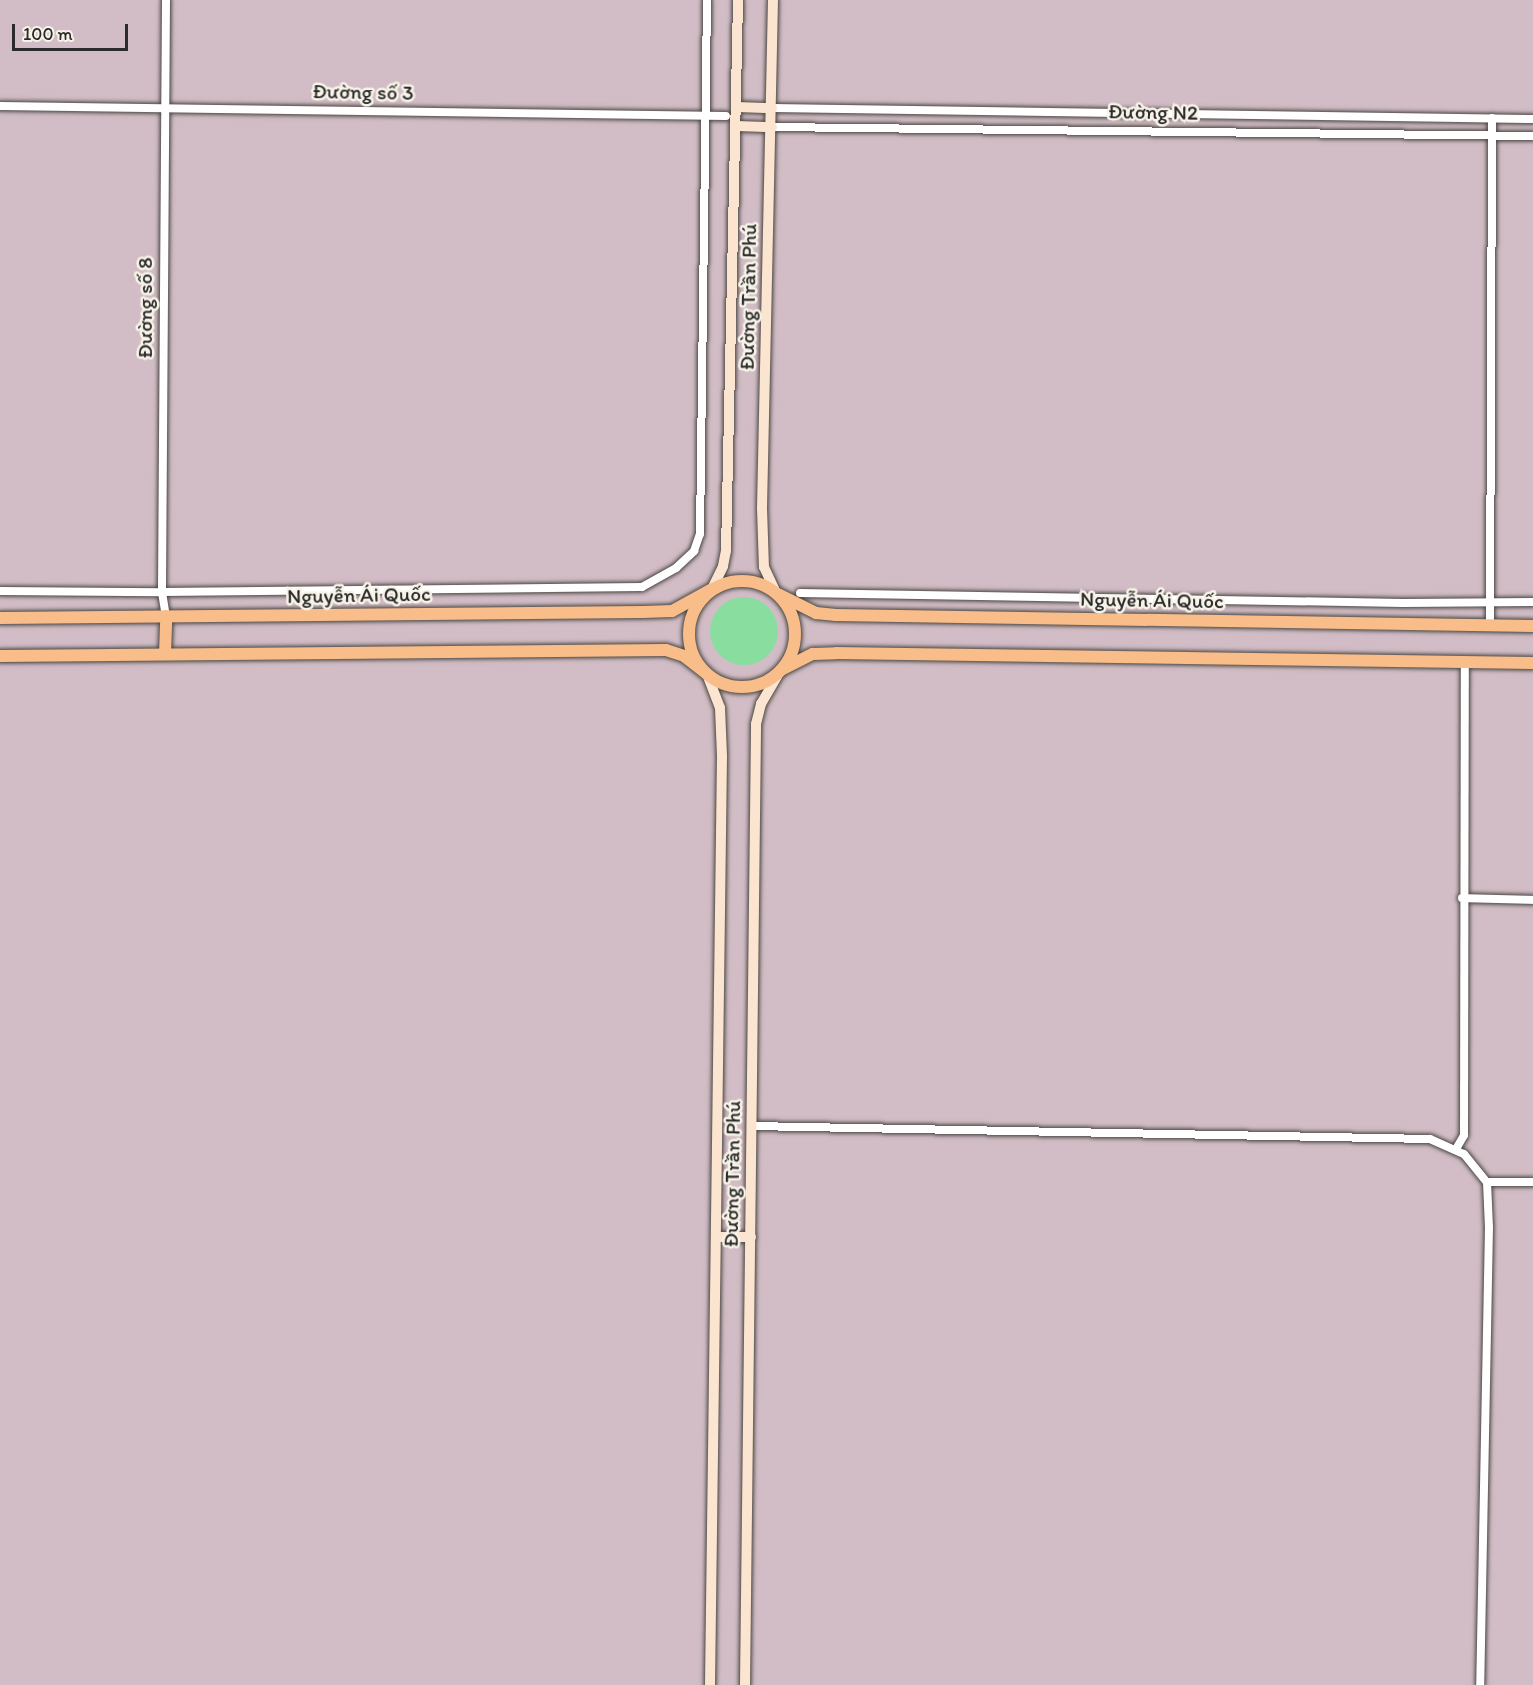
<!DOCTYPE html>
<meta charset="utf-8">
<style>
body{margin:0}
#map{position:relative;width:1533px;height:1685px;overflow:hidden;background:#f1debf;font-family:Itim,sans-serif}
div>[style]{position:absolute}
.industrial>*{inset:0;background:#d2bdc6;transform-origin:0 0}
.green>*{inset:0;background:#88dd9f}
.round{border-radius:50%}
.roads{filter:drop-shadow(0 0 2px #494641) drop-shadow(0 0 2px #494641)}
.street>*{height:8px;margin:-4px;padding:0 4px;transform-origin:4px;border-radius:4px;background:#fff}
.secondary>*{height:10px;margin:-5px;padding:0 5px;transform-origin:5px;border-radius:5px;background:#fce5d0}
.primary>*{height:12px;margin:-6px;padding:0 6px;transform-origin:6px;border-radius:6px;background:#f8bd89}
.primary>.ring{margin:-6px;padding:0;box-sizing:content-box;background:none;border:12px solid #f8bd89;border-radius:50%}
span{translate:-50% -50%;white-space:nowrap;text-align:center;line-height:1.15;-webkit-text-stroke:5px #f7f3e8;paint-order:stroke}
.street-label{font-size:21px;color:#2b2b2b}
.scale{position:absolute;left:12px;top:24px;width:116px;height:27px;box-sizing:border-box;border:3px solid #2b2b2b;border-top:0;padding-left:8px;font-size:18px;line-height:21px;white-space:nowrap;color:#2b2b2b;-webkit-text-stroke:4px #f7f3e8;paint-order:stroke}
</style>
<div id="map">
<div class="industrial">
<i style="left:0;top:0;width:1533px;height:1685px"></i>
</div>
<div class="green">
<i class="round" style="left:710px;top:597px;width:68px;height:68px"></i>
</div>
<div class="roads">
<div class="street">
<i style="left:166px;top:0;width:592px;rotate:90.39deg"></i>
<i style="left:162px;top:592px;width:24px;rotate:81deg"></i>
<i style="left:0;top:106px;width:726px;rotate:0.79deg"></i>
<i style="left:772px;top:108px;width:761px;rotate:0.83deg"></i>
<i style="left:772px;top:127px;width:761px;rotate:0.68deg"></i>
<i style="left:0;top:591px;width:162px;rotate:0.4deg"></i>
<i style="left:162px;top:592px;width:480px;rotate:-0.6deg"></i>
<i style="left:642px;top:587px;width:39px;rotate:-29deg"></i>
<i style="left:676px;top:568px;width:25px;rotate:-43deg"></i>
<i style="left:694px;top:551px;width:18px;rotate:-71deg"></i>
<i style="left:700px;top:534px;width:534px;rotate:-89.25deg"></i>
<i style="left:800px;top:593px;width:603px;rotate:0.95deg"></i>
<i style="left:1403px;top:603px;width:130px;rotate:-0.4deg"></i>
<i style="left:1490px;top:625px;width:507px;rotate:-89.77deg"></i>
<i style="left:1462px;top:898px;width:71px;rotate:1.6deg"></i>
<i style="left:752px;top:1126px;width:678px;rotate:1.1deg"></i>
<i style="left:1430px;top:1139px;width:37px;rotate:24deg"></i>
<i style="left:1464px;top:1154px;width:36px;rotate:51deg"></i>
<i style="left:1487px;top:1182px;width:45px;rotate:87.5deg"></i>
<i style="left:1489px;top:1227px;width:458px;rotate:91.1deg"></i>
<i style="left:1456px;top:1149px;width:16px;rotate:-60deg"></i>
<i style="left:1464px;top:1135px;width:473px;rotate:-89.9deg"></i>
<i style="left:1487px;top:1182px;width:46px"></i>
</div>
<div class="secondary">
<i style="left:773px;top:0;width:508px;rotate:91.24deg"></i>
<i style="left:762px;top:508px;width:59px;rotate:88.1deg"></i>
<i style="left:764px;top:567px;width:29px;rotate:65deg"></i>
<i style="left:737px;top:107px;width:35px;rotate:2deg"></i>
<i style="left:737px;top:126px;width:35px;rotate:2deg"></i>
<i style="left:712px;top:589px;width:25px;rotate:-64deg"></i>
<i style="left:723px;top:566px;width:15px;rotate:-79deg"></i>
<i style="left:726px;top:551px;width:551px;rotate:-88.75deg"></i>
<i style="left:707px;top:674px;width:36px;rotate:69deg"></i>
<i style="left:720px;top:708px;width:48px;rotate:87.6deg"></i>
<i style="left:722px;top:756px;width:929px;rotate:90.74deg"></i>
<i style="left:716px;top:1237px;width:35px"></i>
<i style="left:745px;top:1685px;width:961px;rotate:-89.34deg"></i>
<i style="left:756px;top:724px;width:21px;rotate:-76deg"></i>
<i style="left:761px;top:704px;width:39px;rotate:-60deg"></i>
</div>
<div class="primary">
<i class="ring" style="left:689px;top:581px;width:94px;height:94px"></i>
<i style="left:776px;top:593px;width:45px;rotate:26.6deg"></i>
<i style="left:816px;top:613px;width:20px;rotate:6deg"></i>
<i style="left:836px;top:615px;width:697px;rotate:0.9deg"></i>
<i style="left:0;top:618px;width:643px;rotate:-0.53deg"></i>
<i style="left:643px;top:612px;width:29px;rotate:-2deg"></i>
<i style="left:672px;top:611px;width:46px;rotate:-28.8deg"></i>
<i style="left:165px;top:654px;width:38px;rotate:-88deg"></i>
<i style="left:0;top:656px;width:666px;rotate:-0.52deg"></i>
<i style="left:666px;top:650px;width:19px;rotate:18deg"></i>
<i style="left:684px;top:656px;width:29px;rotate:38deg"></i>
<i style="left:781px;top:670px;width:36px;rotate:-27deg"></i>
<i style="left:813px;top:654px;width:23px;rotate:-2deg"></i>
<i style="left:836px;top:653px;width:697px;rotate:0.82deg"></i>
</div>
</div>
<div class="street-label">
<span style="left:363px;top:92px;rotate:1deg">Đường số 3</span>
<span style="left:1153px;top:112px;rotate:1deg">Đường N2</span>
<span style="left:748px;top:297px;rotate:-89deg">Đường Trần Phú</span>
<span style="left:145px;top:308px;rotate:-90deg">Đường số 8</span>
<span style="left:359px;top:595px;rotate:-1deg">Nguyễn Ái Quốc</span>
<span style="left:1152px;top:600px;rotate:1deg">Nguyễn Ái Quốc</span>
<span style="left:732px;top:1174px;rotate:-89deg">Đường Trần Phú</span>
</div>
<div class="scale">100 m</div>
</div>
